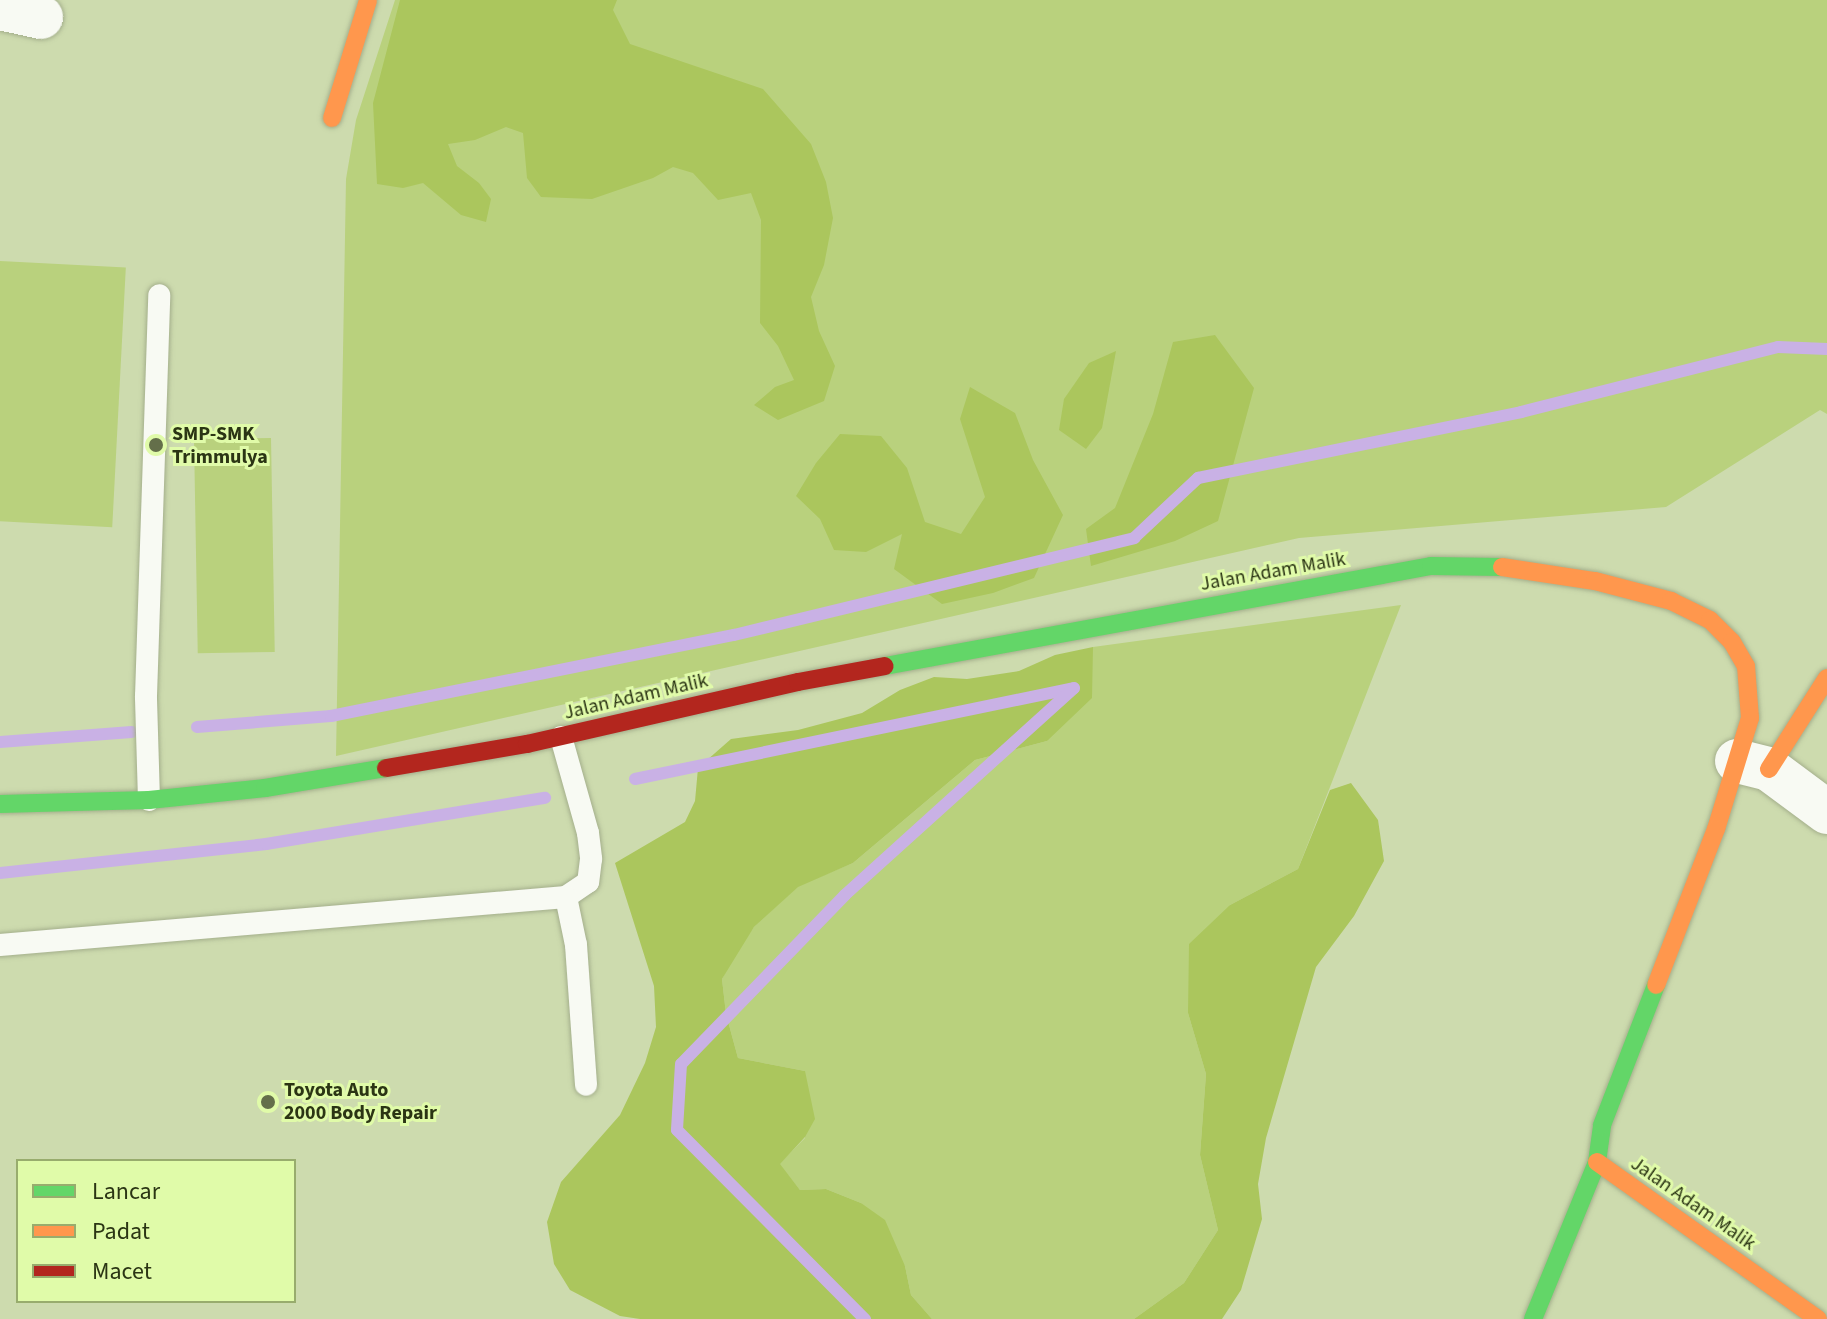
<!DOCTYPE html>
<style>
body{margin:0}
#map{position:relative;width:1827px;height:1319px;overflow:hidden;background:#cddbae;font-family:"Source Sans 3",sans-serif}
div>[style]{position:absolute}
.green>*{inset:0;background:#b9d17d;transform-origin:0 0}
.forest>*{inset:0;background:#abc65d}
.stream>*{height:12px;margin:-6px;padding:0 6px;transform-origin:6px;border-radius:6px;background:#c9b1e5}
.roads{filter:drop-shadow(0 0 2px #a4af8c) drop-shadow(0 0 2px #a4af8c)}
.lane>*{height:22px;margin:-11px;padding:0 11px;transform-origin:11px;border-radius:11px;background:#f8faf3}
.street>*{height:44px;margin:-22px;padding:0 22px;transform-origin:22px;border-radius:22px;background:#f8faf3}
.fast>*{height:18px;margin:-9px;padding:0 9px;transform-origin:9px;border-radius:9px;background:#63d668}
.slow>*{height:18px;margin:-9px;padding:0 9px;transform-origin:9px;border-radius:9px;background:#ff974d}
.jam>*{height:18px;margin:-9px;padding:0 9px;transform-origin:9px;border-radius:9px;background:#b3261e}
.dots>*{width:22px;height:22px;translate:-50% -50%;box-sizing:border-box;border:4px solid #e0fba9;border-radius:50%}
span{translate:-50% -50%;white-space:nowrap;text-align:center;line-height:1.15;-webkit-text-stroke:6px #e0fba9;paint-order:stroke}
.poi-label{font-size:20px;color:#2b3514;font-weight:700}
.left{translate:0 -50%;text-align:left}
.street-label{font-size:20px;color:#2b3514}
.legend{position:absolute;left:16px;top:1159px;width:280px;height:144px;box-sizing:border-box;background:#e0fba9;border:2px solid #98ac6d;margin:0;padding:10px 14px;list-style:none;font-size:24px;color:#2b3514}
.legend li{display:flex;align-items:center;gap:16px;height:40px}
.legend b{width:40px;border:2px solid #98ac6d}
</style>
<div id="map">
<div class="green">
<i style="clip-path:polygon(395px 0,1827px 0,1827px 414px,1820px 410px,1666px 507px,1299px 538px,336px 756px,346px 179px,356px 120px)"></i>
<i style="left:0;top:261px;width:126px;height:260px;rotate:3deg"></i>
<i style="left:271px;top:438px;width:214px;height:77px;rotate:89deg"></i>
<i style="clip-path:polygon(1401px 605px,1298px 869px,1230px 905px,1188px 1013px,1206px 1074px,1200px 1155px,1218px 1230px,1184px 1283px,1134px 1319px,932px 1319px,911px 1295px,905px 1266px,861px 1203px,826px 1189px,800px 1190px,779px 1164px,805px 1138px,805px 1071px,738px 1058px,726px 1014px,722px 979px,734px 955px,754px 927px,798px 886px,853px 863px,975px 760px,1047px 741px,1093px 647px)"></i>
</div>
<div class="forest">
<i style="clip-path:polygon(400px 0,617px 0,613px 10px,630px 44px,763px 89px,811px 144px,826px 182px,833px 218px,824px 265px,811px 297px,819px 331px,835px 366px,824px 401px,778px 420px,754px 405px,775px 387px,794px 380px,778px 346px,760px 323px,761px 220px,751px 193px,718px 200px,693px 173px,673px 167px,653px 178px,592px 199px,541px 197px,527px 178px,523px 133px,506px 127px,475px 140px,448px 144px,457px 166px,479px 183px,491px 199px,486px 222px,461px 215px,423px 183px,403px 188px,377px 184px,373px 103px)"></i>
<i style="clip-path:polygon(1215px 335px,1254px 388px,1218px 521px,1175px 541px,1091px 566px,1086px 529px,1115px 508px,1153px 414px,1173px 342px)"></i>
<i style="clip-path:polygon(1116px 351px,1102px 428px,1086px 449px,1059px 430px,1064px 399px,1089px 363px)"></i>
<i style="clip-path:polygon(970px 387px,1015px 413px,1033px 460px,1063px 515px,1034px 578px,993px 593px,942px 604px,894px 569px,902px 534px,866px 552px,834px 550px,820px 519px,796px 496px,816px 463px,840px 434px,881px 436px,907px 468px,925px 522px,961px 534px,985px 497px,960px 419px)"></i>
<i style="clip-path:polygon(1093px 647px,1092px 698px,1047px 741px,975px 760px,853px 863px,798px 887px,754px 927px,722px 979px,726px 1014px,738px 1058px,805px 1071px,815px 1119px,805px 1137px,780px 1164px,800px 1190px,826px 1189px,861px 1203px,885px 1220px,905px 1266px,911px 1295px,932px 1319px,640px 1319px,620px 1316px,570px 1290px,554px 1264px,547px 1222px,561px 1182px,620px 1115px,645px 1063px,656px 1027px,654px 986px,615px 863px,685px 822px,695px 801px,698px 768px,731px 739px,798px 730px,862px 713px,900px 690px,934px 677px,967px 679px,1019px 671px,1055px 655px)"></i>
<i style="clip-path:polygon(1351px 783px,1378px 820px,1384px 861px,1354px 916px,1316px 967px,1266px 1138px,1258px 1184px,1262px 1219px,1241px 1290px,1222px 1319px,1134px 1319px,1184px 1283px,1218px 1230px,1200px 1155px,1206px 1074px,1188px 1013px,1189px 944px,1230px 905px,1298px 869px,1330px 790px)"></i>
</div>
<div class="stream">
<i style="left:197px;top:727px;width:134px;rotate:-4.7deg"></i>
<i style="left:331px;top:716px;width:411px;rotate:-11.4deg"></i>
<i style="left:734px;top:635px;width:412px;rotate:-13.6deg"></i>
<i style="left:1134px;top:538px;width:88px;rotate:-43.2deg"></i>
<i style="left:1198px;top:478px;width:330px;rotate:-11.5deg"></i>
<i style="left:1521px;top:412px;width:265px;rotate:-14.2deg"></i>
<i style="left:1778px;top:347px;width:49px;rotate:2.3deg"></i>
<i style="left:0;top:742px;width:132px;rotate:-4.3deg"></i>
<i style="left:635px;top:779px;width:448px;rotate:-11.7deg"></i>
<i style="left:1074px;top:688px;width:309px;rotate:137.9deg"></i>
<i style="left:845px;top:895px;width:235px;rotate:134.1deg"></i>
<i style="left:681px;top:1064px;width:66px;rotate:93.5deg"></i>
<i style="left:677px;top:1130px;width:267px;rotate:45.2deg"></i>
<i style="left:0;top:873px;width:268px;rotate:-6.2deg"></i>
<i style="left:266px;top:844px;width:283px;rotate:-9.4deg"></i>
</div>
<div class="roads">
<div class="lane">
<i style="left:561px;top:737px;width:100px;rotate:74.3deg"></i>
<i style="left:588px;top:833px;width:26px;rotate:83deg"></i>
<i style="left:591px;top:859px;width:23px;rotate:97deg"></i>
<i style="left:588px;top:882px;width:27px;rotate:146deg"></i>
<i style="left:149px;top:800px;width:104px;rotate:-91.7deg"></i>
<i style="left:146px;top:696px;width:401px;rotate:-88.1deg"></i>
<i style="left:0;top:945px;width:568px;rotate:-4.85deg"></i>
<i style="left:566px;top:897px;width:49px;rotate:78.2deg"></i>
<i style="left:576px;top:945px;width:140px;rotate:85.9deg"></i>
</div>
<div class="street">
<i style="left:0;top:8px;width:42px;rotate:12.4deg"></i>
<i style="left:1737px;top:761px;width:33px;rotate:14deg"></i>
<i style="left:1769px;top:769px;width:72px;rotate:36.6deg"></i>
</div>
<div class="fast">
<i style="left:885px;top:666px;width:555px;rotate:-10.38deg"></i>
<i style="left:1431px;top:566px;width:71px;rotate:0.8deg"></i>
<i style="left:0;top:804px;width:149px;rotate:-1.5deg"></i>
<i style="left:149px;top:800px;width:117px;rotate:-5.9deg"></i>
<i style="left:265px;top:788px;width:123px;rotate:-9.4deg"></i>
<i style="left:1533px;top:1319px;width:170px;rotate:-67.8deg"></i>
<i style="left:1597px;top:1162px;width:37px;rotate:-82deg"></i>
<i style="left:1602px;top:1125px;width:150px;rotate:-68.9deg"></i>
</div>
<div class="slow">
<i style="left:332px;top:118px;width:123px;rotate:-73deg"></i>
<i style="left:1502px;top:567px;width:94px;rotate:8.6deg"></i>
<i style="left:1595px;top:581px;width:79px;rotate:14.7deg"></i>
<i style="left:1671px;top:601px;width:43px;rotate:26deg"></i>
<i style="left:1710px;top:620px;width:31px;rotate:45deg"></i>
<i style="left:1732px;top:642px;width:28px;rotate:60deg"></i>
<i style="left:1746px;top:666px;width:52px;rotate:85.6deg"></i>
<i style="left:1750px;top:718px;width:116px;rotate:107deg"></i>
<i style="left:1716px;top:829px;width:167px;rotate:111deg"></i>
<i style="left:1769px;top:769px;width:108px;rotate:-57.5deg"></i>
<i style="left:1597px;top:1162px;width:271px;rotate:35.4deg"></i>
</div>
<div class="jam">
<i style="left:386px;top:768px;width:143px;rotate:-9.7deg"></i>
<i style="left:527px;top:744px;width:278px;rotate:-12.9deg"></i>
<i style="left:798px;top:682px;width:88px;rotate:-10.4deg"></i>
</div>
</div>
<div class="dots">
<i style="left:156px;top:445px;background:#646f4a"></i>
<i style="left:268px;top:1102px;background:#646f4a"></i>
</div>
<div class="poi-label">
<span class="left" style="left:172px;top:446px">SMP-SMK<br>Trimmulya</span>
<span class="left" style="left:284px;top:1102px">Toyota Auto<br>2000 Body Repair</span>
</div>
<div class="street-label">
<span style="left:1273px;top:572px;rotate:-10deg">Jalan Adam Malik</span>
<span style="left:636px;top:697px;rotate:-13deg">Jalan Adam Malik</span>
<span style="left:1693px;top:1204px;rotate:35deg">Jalan Adam Malik</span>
</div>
<ul class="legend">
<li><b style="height:10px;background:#63d668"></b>Lancar</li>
<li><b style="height:10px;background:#ff974d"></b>Padat</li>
<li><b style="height:10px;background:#b3261e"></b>Macet</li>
</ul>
</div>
